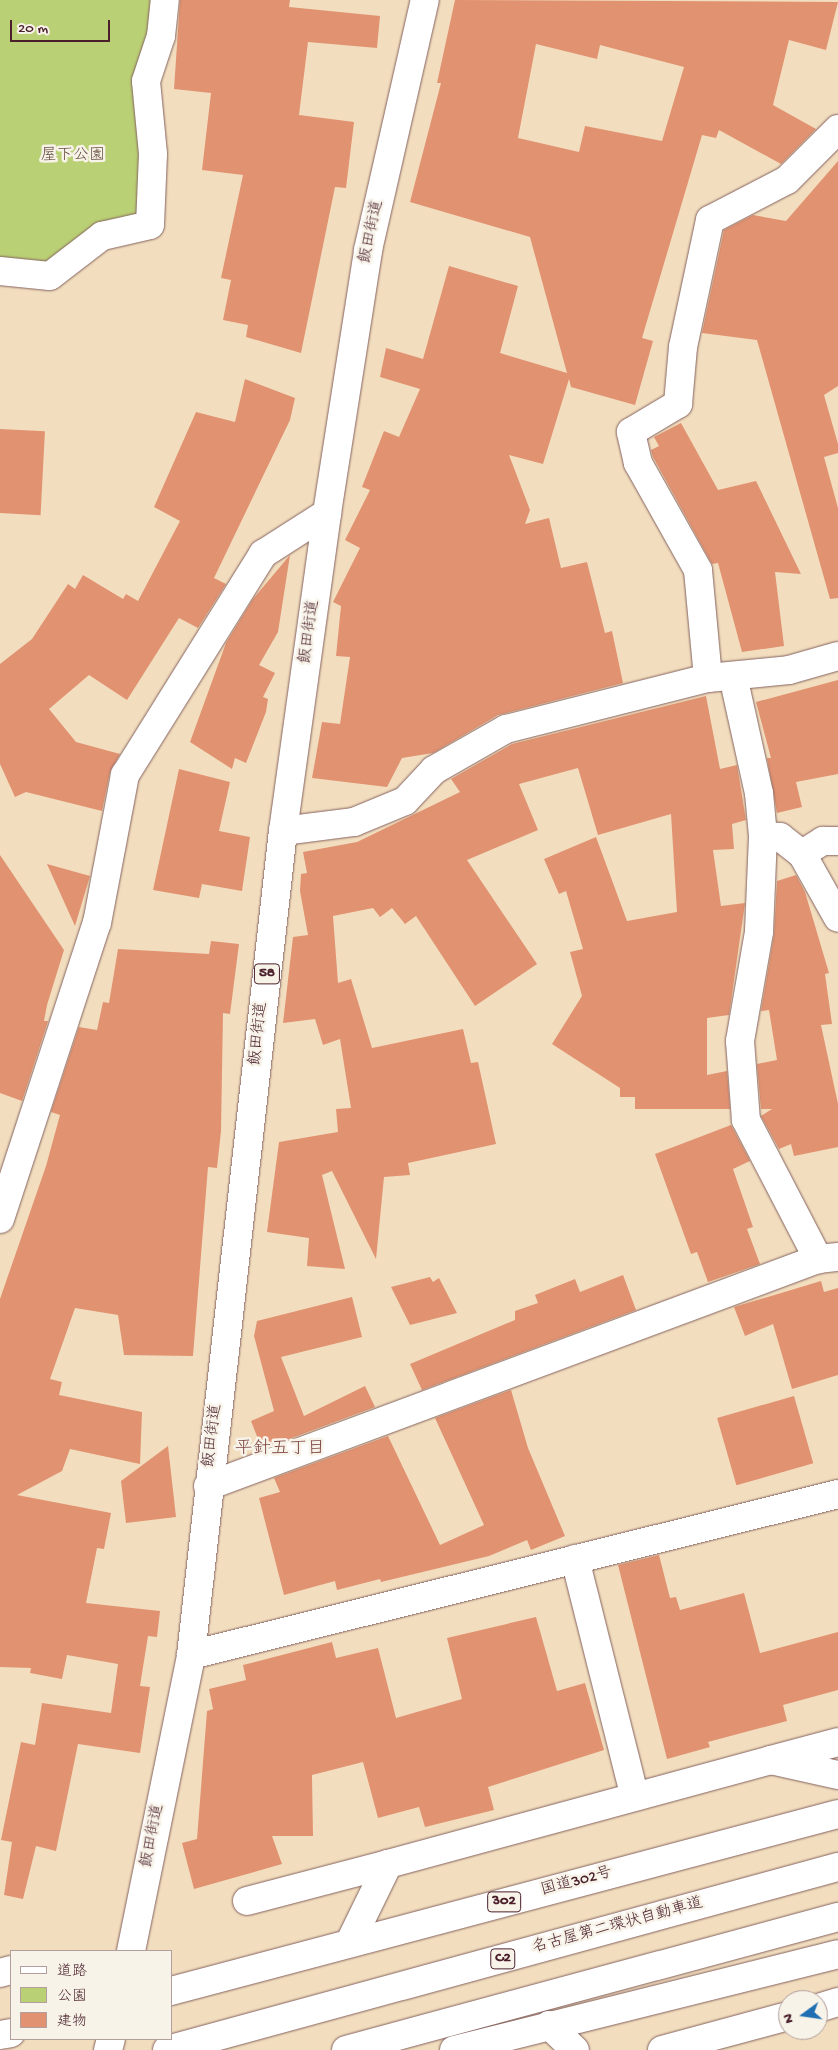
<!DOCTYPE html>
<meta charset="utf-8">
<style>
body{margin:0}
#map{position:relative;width:838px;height:2050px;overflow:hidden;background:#f2debf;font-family:"Gochi Hand","Klee One",sans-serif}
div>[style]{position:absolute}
.green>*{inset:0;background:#bad075}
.building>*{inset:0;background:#e19271;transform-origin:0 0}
.roads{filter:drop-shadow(0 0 1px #85625f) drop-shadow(0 0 1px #85625f)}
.minor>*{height:28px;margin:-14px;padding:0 14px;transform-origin:14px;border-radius:14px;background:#fff}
.major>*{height:28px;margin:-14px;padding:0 14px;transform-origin:14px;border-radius:14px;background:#fff}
.highway>*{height:28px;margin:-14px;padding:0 14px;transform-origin:14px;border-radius:14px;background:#fff}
span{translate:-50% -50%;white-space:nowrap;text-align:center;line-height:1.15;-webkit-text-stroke:5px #f7f3e8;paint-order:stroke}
.shield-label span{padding:1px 4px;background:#f7f3e8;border:1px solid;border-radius:4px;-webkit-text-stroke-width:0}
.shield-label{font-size:15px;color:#4a1f2b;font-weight:700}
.park-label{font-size:16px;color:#664b3e}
.street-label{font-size:16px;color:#4a1f2b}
.neighbourhood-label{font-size:18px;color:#7f4744}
.legend{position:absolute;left:10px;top:1950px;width:162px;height:90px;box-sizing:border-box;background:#f7f3e8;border:1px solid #b29e9c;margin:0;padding:6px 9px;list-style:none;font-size:15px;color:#4a1f2b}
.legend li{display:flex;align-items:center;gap:10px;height:25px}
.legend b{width:25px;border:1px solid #b29e9c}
.north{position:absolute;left:778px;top:1990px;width:50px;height:50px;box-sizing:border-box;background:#f7f3e8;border:1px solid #b29e9c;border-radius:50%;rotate:256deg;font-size:14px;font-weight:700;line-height:20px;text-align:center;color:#4a1f2b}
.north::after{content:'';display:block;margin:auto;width:18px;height:22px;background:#1f6fb2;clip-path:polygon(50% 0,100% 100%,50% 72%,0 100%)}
.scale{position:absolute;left:10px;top:20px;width:100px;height:22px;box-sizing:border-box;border:2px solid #4a1f2b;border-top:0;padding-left:6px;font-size:15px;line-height:18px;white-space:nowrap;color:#4a1f2b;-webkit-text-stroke:4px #f7f3e8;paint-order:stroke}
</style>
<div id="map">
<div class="green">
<i style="clip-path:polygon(0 0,156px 0,147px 167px,140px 218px,51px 267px,0 262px)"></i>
</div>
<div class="building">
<i style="clip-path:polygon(180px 0,290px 0,289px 7px,380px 16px,377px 48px,308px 42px,299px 115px,354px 122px,346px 188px,335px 187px,301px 353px,246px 337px,248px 325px,223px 320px,231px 280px,221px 278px,243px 175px,202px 170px,211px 93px,174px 89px)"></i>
<i style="clip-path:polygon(evenodd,455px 0,838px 2px,826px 50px,789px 40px,773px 105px,816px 129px,781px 164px,719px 130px,716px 138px,702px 135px,642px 338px,653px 341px,635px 405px,571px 387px,569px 379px,543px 464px,509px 455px,530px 510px,525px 524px,549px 518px,561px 568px,587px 562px,605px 633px,612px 631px,623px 683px,498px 715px,433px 753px,402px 758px,387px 787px,312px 778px,322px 722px,340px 724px,350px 657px,336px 656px,341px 606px,333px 602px,360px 548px,345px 540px,370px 490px,362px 487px,384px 431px,399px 437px,420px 389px,380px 377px,386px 348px,423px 359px,449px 266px,518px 286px,500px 353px,567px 373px,530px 237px,410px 202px,441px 83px,437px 83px,455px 0,536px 44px,597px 59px,600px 45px,684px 67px,662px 141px,585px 126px,579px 152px,518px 138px,536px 44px)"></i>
<i style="clip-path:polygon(838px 161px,838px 386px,824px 395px,838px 444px,838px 453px,824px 457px,838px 508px,838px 598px,830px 599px,757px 340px,702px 333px,724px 230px,753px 215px,786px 221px)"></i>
<i style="clip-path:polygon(245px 379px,295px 398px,290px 420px,214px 578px,226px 584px,198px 628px,179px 618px,127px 700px,89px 675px,49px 709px,76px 742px,120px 754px,110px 772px,102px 811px,26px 792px,15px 797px,0 764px,0 664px,32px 639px,68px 584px,75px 589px,83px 575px,123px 599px,126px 594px,138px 601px,180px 521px,154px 507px,196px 412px,235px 422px)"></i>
<i style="clip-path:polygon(681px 423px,718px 490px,756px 481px,801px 574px,775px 572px,784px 646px,742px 652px,718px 563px,712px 564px,653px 457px,651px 450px,659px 446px,654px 437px)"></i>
<i style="left:0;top:429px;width:45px;height:84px;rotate:3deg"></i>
<i style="clip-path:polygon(290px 555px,278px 632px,259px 665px,275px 673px,263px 697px,268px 699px,266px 712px,246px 763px,235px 758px,232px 769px,190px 742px,226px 643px,253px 599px)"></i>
<i style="clip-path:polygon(838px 680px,838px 774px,796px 782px,802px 807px,777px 813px,767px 758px,771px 758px,756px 702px)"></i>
<i style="clip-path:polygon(706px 696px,720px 769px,737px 765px,746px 820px,732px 824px,734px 849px,713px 850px,721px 906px,745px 903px,729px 1015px,707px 1018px,707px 1075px,727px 1071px,730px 1109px,635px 1109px,635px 1097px,620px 1097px,620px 1088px,552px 1044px,582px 996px,570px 952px,583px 949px,566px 891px,559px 894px,544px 859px,596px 837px,627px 921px,677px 912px,671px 814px,598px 835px,578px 768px,519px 784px,538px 830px,467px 860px,537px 964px,475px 1006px,416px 916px,405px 924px,392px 908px,380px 917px,373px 908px,333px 916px,338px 983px,351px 979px,372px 1048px,463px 1029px,471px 1063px,478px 1062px,496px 1144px,408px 1163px,410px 1175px,384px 1177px,376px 1259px,332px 1171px,322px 1175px,345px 1269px,307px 1266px,309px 1238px,267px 1232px,279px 1142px,338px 1132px,336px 1109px,351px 1108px,340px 1039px,323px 1045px,315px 1019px,283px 1023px,293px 937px,308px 935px,300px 891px,301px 874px,307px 873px,303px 852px,357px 842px,460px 792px,451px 779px,512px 744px)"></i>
<i style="clip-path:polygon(179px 769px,230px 782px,219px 831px,250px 837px,242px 891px,202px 884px,199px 898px,153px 890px)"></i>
<i style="clip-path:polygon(0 855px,64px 950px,47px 1005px,44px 1021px,48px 1021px,22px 1101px,0 1093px)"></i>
<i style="clip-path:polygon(47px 864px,90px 876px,75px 926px)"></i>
<i style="clip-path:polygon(796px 875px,805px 892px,829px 973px,825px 974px,832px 1024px,821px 1025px,838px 1104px,838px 1147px,794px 1156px,791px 1144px,779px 1149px,761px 1116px,772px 1109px,761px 1109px,757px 1064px,777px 1060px,769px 1010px,761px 1011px,774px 935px,777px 881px)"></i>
<i style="clip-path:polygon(211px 941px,239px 944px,230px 1014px,223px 1013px,221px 1131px,217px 1168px,208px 1167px,193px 1356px,124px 1355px,118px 1315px,75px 1308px,50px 1379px,62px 1382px,59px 1395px,142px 1412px,140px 1464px,70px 1449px,62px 1471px,17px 1495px,111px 1513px,104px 1549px,97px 1548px,86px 1603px,160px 1611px,157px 1637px,148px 1636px,140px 1686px,150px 1687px,140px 1753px,78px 1744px,56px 1851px,36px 1846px,23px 1899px,4px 1895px,12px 1842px,1px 1840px,21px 1742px,35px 1745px,42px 1703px,111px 1713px,118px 1664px,67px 1655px,62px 1679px,30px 1673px,31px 1668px,0 1667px,0 1299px,46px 1166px,60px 1115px,51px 1112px,79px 1027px,97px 1030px,103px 1002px,109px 1003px,118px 949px,209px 954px)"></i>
<i style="clip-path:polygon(731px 1125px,750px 1161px,733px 1169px,753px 1227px,747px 1229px,760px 1264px,708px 1282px,697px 1252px,691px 1254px,655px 1154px)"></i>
<i style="clip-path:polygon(623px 1275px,636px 1310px,422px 1390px,410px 1364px,515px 1320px,515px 1311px,538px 1303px,535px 1295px,575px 1279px,580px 1292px)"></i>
<i style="clip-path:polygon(430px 1277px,433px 1282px,439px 1278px,457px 1313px,410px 1325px,391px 1287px)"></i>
<i style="clip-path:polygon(821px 1281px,824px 1292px,838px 1288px,838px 1375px,792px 1389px,773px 1324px,745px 1336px,734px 1307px)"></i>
<i style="clip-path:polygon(352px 1297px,362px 1337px,281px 1357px,304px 1416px,365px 1386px,375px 1407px,262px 1449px,251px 1421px,274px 1411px,254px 1336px,257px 1321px)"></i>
<i style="clip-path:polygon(511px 1390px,528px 1448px,565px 1536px,531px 1550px,527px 1540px,489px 1556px,381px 1582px,380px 1579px,337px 1590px,335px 1581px,284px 1595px,259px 1498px,280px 1492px,274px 1478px,388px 1436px,440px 1545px,484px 1525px,435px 1418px)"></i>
<i style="left:794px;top:1396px;width:70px;height:80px;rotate:74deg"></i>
<i style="clip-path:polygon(168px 1446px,176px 1517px,126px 1523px,121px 1481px)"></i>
<i style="clip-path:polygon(659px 1555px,670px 1598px,676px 1597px,680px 1610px,744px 1593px,760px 1653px,838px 1632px,838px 1690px,783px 1705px,787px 1721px,708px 1742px,710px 1747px,667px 1759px,618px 1565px)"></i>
<i style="clip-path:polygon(536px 1617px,557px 1691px,585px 1683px,604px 1750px,488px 1787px,494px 1810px,425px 1827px,419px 1807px,378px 1818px,363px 1762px,312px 1775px,313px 1836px,272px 1836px,282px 1864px,194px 1889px,182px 1843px,197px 1839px,207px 1711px,213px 1709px,209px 1689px,246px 1680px,243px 1665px,332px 1642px,336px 1658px,378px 1648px,396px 1718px,462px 1699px,447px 1638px)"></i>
</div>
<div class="roads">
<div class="minor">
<i style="left:0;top:271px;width:50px;rotate:5.7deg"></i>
<i style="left:50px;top:276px;width:66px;rotate:-37.6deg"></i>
<i style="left:102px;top:236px;width:49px;rotate:-12.9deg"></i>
<i style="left:150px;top:225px;width:71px;rotate:-87.6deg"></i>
<i style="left:153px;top:154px;width:73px;rotate:-95.5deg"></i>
<i style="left:146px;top:81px;width:47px;rotate:-71.6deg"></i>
<i style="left:161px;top:36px;width:36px;rotate:-84deg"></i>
<i style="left:733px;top:676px;width:120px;rotate:77.5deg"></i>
<i style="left:759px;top:793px;width:43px;rotate:84.7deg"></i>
<i style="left:763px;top:836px;width:96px;rotate:92.4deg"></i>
<i style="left:759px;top:932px;width:111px;rotate:99.9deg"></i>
<i style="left:740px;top:1041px;width:79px;rotate:85.7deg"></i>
<i style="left:746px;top:1120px;width:157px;rotate:62.6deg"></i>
<i style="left:708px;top:678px;width:108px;rotate:-95.3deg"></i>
<i style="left:698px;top:570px;width:123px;rotate:-119.3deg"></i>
<i style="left:638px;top:463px;width:32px;rotate:-103deg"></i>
<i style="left:631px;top:432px;width:55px;rotate:-30.8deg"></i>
<i style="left:678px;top:404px;width:57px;rotate:-85deg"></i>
<i style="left:683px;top:347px;width:130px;rotate:-78deg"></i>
<i style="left:710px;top:220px;width:87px;rotate:-27.5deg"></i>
<i style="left:787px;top:180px;width:72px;rotate:-45deg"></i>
<i style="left:283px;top:831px;width:72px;rotate:-7.2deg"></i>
<i style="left:354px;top:822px;width:55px;rotate:-22.4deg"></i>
<i style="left:405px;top:801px;width:42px;rotate:-46.9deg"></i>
<i style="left:434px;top:770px;width:83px;rotate:-29.7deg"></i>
<i style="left:506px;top:729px;width:208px;rotate:-14.2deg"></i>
<i style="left:708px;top:678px;width:81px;rotate:-5.6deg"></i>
<i style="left:789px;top:670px;width:51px;rotate:-15.9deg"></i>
<i style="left:763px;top:836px;width:17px;rotate:3deg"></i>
<i style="left:780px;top:837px;width:28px;rotate:38deg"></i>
<i style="left:802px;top:854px;width:73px;rotate:60.6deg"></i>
<i style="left:802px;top:854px;width:25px;rotate:-32deg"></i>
<i style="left:823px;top:841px;width:15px"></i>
<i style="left:0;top:1219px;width:311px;rotate:-71.9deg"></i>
<i style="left:97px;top:923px;width:151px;rotate:-79.3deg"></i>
<i style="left:125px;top:775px;width:261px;rotate:-58deg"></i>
<i style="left:263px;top:554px;width:76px;rotate:-32.6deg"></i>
<i style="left:208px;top:1486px;width:651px;rotate:-20.41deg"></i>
<i style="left:818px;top:1259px;width:20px;rotate:-6deg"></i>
<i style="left:575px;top:1559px;width:245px;rotate:75.9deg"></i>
<i style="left:191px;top:1655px;width:667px;rotate:-13.97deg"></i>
<i style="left:771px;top:1760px;width:69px;rotate:-15deg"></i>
<i style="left:247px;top:1901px;width:146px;rotate:-14.7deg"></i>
<i style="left:350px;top:1942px;width:87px;rotate:-64deg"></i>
<i style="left:388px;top:1864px;width:397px;rotate:-15.2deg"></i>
<i style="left:771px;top:1760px;width:69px;rotate:12.6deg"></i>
<i style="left:0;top:1973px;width:11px;rotate:-15deg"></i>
<i style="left:818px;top:2008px;width:21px;rotate:-17deg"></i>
<i style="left:549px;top:2025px;width:36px;rotate:44deg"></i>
<i style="left:662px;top:2050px;width:131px;rotate:-15.1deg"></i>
</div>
<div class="major">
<i style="left:131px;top:1951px;width:302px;rotate:-78.5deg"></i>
<i style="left:191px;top:1655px;width:829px;rotate:-83.63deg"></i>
<i style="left:283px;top:831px;width:321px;rotate:-82.1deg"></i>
<i style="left:327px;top:513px;width:266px;rotate:-81.1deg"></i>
<i style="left:368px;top:250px;width:256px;rotate:-77.2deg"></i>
<i style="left:108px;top:2050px;width:11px;rotate:-75deg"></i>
</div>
<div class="highway">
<i style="left:171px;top:1991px;width:690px;rotate:-14.86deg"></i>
<i style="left:0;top:2035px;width:11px;rotate:-10deg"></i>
<i style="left:167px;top:2050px;width:696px;rotate:-15.26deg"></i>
<i style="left:346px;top:2050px;width:510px;rotate:-15.13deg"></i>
<i style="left:454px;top:2050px;width:396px;rotate:-14deg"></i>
</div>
</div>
<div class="shield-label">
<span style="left:267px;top:974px">58</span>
<span style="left:504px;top:1902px">302</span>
<span style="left:503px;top:1959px">C2</span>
</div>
<div class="park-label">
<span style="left:73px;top:157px">屋下公園</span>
</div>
<div class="street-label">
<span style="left:373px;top:232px;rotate:-78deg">飯田街道</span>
<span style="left:311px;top:632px;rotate:-82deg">飯田街道</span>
<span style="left:260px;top:1034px;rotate:-84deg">飯田街道</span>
<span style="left:214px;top:1436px;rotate:-83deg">飯田街道</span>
<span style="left:154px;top:1836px;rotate:-79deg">飯田街道</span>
<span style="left:577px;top:1883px;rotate:-15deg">国道302号</span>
<span style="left:618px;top:1927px;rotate:-15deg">名古屋第二環状自動車道</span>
</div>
<div class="neighbourhood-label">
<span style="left:280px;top:1450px">平針五丁目</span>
</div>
<ul class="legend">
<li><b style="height:6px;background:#fff"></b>道路</li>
<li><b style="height:14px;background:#bad075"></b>公園</li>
<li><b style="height:14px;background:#e19271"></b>建物</li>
</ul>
<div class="north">N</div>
<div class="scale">20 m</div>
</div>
